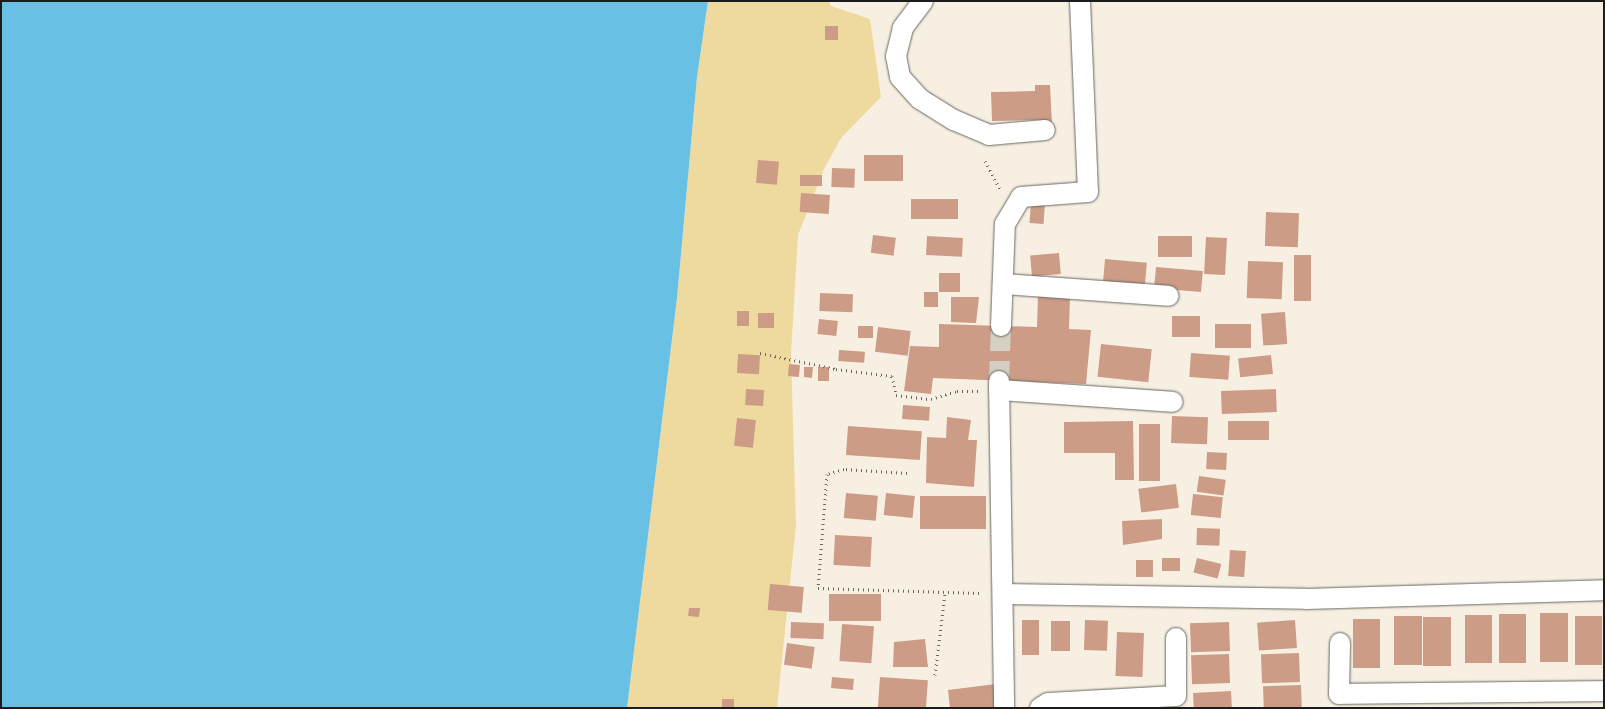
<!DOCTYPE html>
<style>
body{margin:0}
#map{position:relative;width:1605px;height:709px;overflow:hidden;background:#f7f0e2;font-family:"Indie Flower",sans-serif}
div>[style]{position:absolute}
.sand>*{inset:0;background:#eeda9e}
.water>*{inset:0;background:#68c0e5}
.building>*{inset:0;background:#cc9c87;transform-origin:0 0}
.street-tunnel>*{height:20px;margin-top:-10px;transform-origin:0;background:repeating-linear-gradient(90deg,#d6d0c4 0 20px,transparent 0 30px)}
.path>*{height:3px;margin-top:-1.5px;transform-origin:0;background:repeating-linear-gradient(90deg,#696661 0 1px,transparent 0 5px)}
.roads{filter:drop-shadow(0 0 1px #696661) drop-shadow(0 0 1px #696661)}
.street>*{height:20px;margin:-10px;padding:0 10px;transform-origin:10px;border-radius:10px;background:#fff}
span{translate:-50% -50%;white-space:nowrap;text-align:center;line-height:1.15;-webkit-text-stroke:4px #fff;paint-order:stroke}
.frame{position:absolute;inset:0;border:2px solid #1c1c1c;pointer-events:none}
</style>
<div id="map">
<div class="sand">
<i style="clip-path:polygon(708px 1px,829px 1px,831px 6px,870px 19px,881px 97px,841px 138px,824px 169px,798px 235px,791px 355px,796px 525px,777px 708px,627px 708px,677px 298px,697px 77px)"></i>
</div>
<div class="water">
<i style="clip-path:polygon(1px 1px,708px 1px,697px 77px,677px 298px,627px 708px,1px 708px)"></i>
</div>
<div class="building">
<i style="left:825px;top:26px;width:13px;height:14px"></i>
<i style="clip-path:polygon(1035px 85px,1050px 85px,1052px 124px,1038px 124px,1036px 120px,992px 121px,991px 92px,1035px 91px)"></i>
<i style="left:864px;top:155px;width:39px;height:26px"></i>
<i style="left:758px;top:160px;width:21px;height:23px;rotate:5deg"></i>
<i style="left:832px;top:168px;width:23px;height:19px;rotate:2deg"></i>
<i style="left:800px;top:175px;width:22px;height:11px"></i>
<i style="left:801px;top:193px;width:29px;height:19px;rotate:4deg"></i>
<i style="left:911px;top:199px;width:47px;height:20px"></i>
<i style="left:1031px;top:202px;width:14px;height:21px;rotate:4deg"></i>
<i style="left:1266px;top:212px;width:33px;height:34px;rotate:2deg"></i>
<i style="left:873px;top:235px;width:23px;height:18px;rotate:7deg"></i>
<i style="left:927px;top:236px;width:36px;height:19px;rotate:3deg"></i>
<i style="left:1158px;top:236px;width:34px;height:21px"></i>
<i style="left:1206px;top:237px;width:21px;height:37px;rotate:3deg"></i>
<i style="left:1059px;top:253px;width:21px;height:29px;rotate:85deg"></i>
<i style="left:1294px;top:255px;width:17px;height:46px"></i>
<i style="left:1105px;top:259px;width:42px;height:27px;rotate:5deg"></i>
<i style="left:1248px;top:261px;width:35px;height:37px;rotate:2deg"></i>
<i style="left:1156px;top:267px;width:47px;height:21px;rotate:5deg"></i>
<i style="left:939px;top:273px;width:21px;height:19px"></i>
<i style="left:924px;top:292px;width:14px;height:15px"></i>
<i style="left:820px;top:293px;width:33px;height:18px;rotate:2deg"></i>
<i style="clip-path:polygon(1038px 295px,1070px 296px,1069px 329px,1091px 330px,1086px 384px,933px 378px,931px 394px,904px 391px,910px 346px,939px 347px,939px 324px,1037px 327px)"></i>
<i style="clip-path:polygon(951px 297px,979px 297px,976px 323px,951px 322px)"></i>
<i style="left:737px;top:311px;width:12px;height:15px"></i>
<i style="left:1285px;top:312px;width:32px;height:24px;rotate:86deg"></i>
<i style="left:758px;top:313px;width:16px;height:15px"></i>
<i style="left:1172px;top:316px;width:28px;height:21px"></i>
<i style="left:819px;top:319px;width:19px;height:15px;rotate:6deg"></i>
<i style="left:1215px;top:324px;width:36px;height:24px"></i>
<i style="left:858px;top:326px;width:15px;height:12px"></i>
<i style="left:878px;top:327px;width:33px;height:25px;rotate:7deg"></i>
<i style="left:1101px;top:344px;width:51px;height:33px;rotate:6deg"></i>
<i style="left:839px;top:350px;width:26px;height:11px;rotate:4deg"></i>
<i style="left:1191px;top:353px;width:39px;height:24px;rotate:4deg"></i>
<i style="left:738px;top:354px;width:22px;height:19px;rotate:3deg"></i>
<i style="left:1271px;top:355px;width:19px;height:33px;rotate:84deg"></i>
<i style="left:789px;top:364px;width:11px;height:12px;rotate:5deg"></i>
<i style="clip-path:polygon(804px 367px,813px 367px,812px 378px,804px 377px)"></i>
<i style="left:818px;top:367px;width:11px;height:14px"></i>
<i style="left:746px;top:389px;width:18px;height:16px;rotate:3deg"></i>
<i style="left:1276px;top:389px;width:23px;height:55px;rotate:88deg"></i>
<i style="left:903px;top:405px;width:27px;height:14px;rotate:4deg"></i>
<i style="left:1172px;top:416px;width:36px;height:27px;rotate:2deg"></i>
<i style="clip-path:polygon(947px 417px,971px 420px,968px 440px,977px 440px,974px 487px,926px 483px,927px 437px,946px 438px)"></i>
<i style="left:737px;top:418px;width:19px;height:28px;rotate:6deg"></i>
<i style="clip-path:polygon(1133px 421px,1134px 480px,1115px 480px,1115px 453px,1064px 453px,1064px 422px)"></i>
<i style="left:1228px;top:421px;width:41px;height:19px"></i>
<i style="left:1139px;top:424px;width:21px;height:57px"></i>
<i style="left:848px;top:426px;width:74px;height:29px;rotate:4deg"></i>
<i style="left:1207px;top:452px;width:20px;height:17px;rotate:3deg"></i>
<i style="left:1199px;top:476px;width:27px;height:16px;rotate:8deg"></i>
<i style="left:1176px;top:484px;width:24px;height:38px;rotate:83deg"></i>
<i style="left:846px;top:493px;width:32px;height:25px;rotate:5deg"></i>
<i style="left:886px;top:493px;width:29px;height:22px;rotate:6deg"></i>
<i style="left:1193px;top:494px;width:30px;height:21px;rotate:6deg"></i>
<i style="left:920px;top:496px;width:66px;height:33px"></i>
<i style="clip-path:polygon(1162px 519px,1162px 539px,1123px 545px,1122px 521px)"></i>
<i style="left:1197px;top:528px;width:23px;height:17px;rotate:2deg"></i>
<i style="left:835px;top:535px;width:37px;height:30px;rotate:3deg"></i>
<i style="left:1230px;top:550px;width:16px;height:26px;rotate:4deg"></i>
<i style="left:1162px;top:558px;width:18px;height:13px"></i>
<i style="left:1197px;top:558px;width:25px;height:15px;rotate:14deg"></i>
<i style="left:1153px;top:560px;width:17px;height:17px;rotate:90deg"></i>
<i style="left:770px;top:584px;width:34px;height:26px;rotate:5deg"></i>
<i style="left:881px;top:594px;width:27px;height:52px;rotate:90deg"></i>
<i style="clip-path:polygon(689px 608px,700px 608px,699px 617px,688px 616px)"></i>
<i style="left:1568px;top:613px;width:49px;height:28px;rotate:90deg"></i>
<i style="left:1499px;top:614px;width:27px;height:49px"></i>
<i style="left:1465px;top:615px;width:27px;height:48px"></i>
<i style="left:1422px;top:616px;width:49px;height:28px;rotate:90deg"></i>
<i style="left:1575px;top:616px;width:27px;height:49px"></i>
<i style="left:1423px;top:617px;width:28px;height:49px"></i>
<i style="left:1353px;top:619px;width:27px;height:49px"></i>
<i style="left:1022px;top:620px;width:17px;height:35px"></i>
<i style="left:1085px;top:620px;width:23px;height:30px;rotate:2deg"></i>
<i style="left:1295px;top:620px;width:28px;height:38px;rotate:86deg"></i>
<i style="left:1051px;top:621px;width:19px;height:30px"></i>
<i style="left:791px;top:622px;width:33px;height:16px;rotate:2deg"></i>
<i style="left:1229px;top:622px;width:29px;height:39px;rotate:88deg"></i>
<i style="left:842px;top:624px;width:32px;height:37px;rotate:4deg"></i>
<i style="left:1117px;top:632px;width:27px;height:44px;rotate:2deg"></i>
<i style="clip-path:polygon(925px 639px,928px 667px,893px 667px,894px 642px)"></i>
<i style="left:787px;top:643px;width:28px;height:22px;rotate:8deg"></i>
<i style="left:1299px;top:653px;width:29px;height:38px;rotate:88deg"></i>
<i style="left:1229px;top:654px;width:29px;height:38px;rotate:88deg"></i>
<i style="left:832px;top:677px;width:22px;height:11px;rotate:5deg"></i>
<i style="left:880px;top:677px;width:48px;height:31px;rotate:4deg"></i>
<i style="clip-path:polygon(996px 684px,999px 708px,950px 708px,948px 690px)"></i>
<i style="left:1301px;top:685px;width:23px;height:38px;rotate:88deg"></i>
<i style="left:1231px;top:691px;width:17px;height:38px;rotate:87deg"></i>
<i style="left:722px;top:699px;width:12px;height:9px"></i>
</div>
<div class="street-tunnel">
<i style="left:999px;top:381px;width:55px;rotate:-87.9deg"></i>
</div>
<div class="path">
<i style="left:985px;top:161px;width:32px;rotate:62deg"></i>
<i style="left:760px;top:353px;width:78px;rotate:11.9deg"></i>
<i style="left:836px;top:369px;width:56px;rotate:7.1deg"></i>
<i style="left:892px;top:376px;width:19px;rotate:78deg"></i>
<i style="left:896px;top:395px;width:35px;rotate:7deg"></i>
<i style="left:931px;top:399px;width:27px;rotate:-17deg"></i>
<i style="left:957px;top:391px;width:21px"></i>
<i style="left:907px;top:473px;width:63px;rotate:-176.4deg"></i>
<i style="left:844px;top:469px;width:18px;rotate:164deg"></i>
<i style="left:827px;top:474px;width:114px;rotate:94.5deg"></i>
<i style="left:818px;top:588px;width:162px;rotate:1.8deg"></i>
<i style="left:935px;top:675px;width:83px;rotate:-83deg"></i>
</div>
<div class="roads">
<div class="street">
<i style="left:923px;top:1px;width:34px;rotate:127deg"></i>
<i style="left:903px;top:28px;width:29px;rotate:104deg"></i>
<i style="left:896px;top:56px;width:21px;rotate:79deg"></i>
<i style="left:900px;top:77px;width:30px;rotate:48deg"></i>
<i style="left:920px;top:99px;width:40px;rotate:32deg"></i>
<i style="left:954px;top:120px;width:38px;rotate:23deg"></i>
<i style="left:989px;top:135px;width:56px;rotate:-5.1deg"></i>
<i style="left:1003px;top:284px;width:166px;rotate:4.1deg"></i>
<i style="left:1001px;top:326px;width:102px;rotate:-87.8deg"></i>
<i style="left:1005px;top:224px;width:31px;rotate:-59deg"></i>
<i style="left:1021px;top:197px;width:67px;rotate:-4.3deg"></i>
<i style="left:1088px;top:192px;width:191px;rotate:-92.4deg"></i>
<i style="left:999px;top:381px;width:327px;rotate:89.1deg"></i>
<i style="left:999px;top:390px;width:174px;rotate:3.9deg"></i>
<i style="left:1003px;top:594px;width:303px;rotate:0.9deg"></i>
<i style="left:1306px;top:599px;width:298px;rotate:-1.7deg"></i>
<i style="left:1340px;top:643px;width:51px;rotate:91.1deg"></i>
<i style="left:1339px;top:694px;width:265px;rotate:-0.6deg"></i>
<i style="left:1040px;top:708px;width:9px;rotate:-32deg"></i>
<i style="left:1048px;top:703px;width:128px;rotate:-3.1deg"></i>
<i style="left:1176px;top:696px;width:58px;rotate:-90deg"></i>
</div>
</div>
<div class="frame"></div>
</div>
